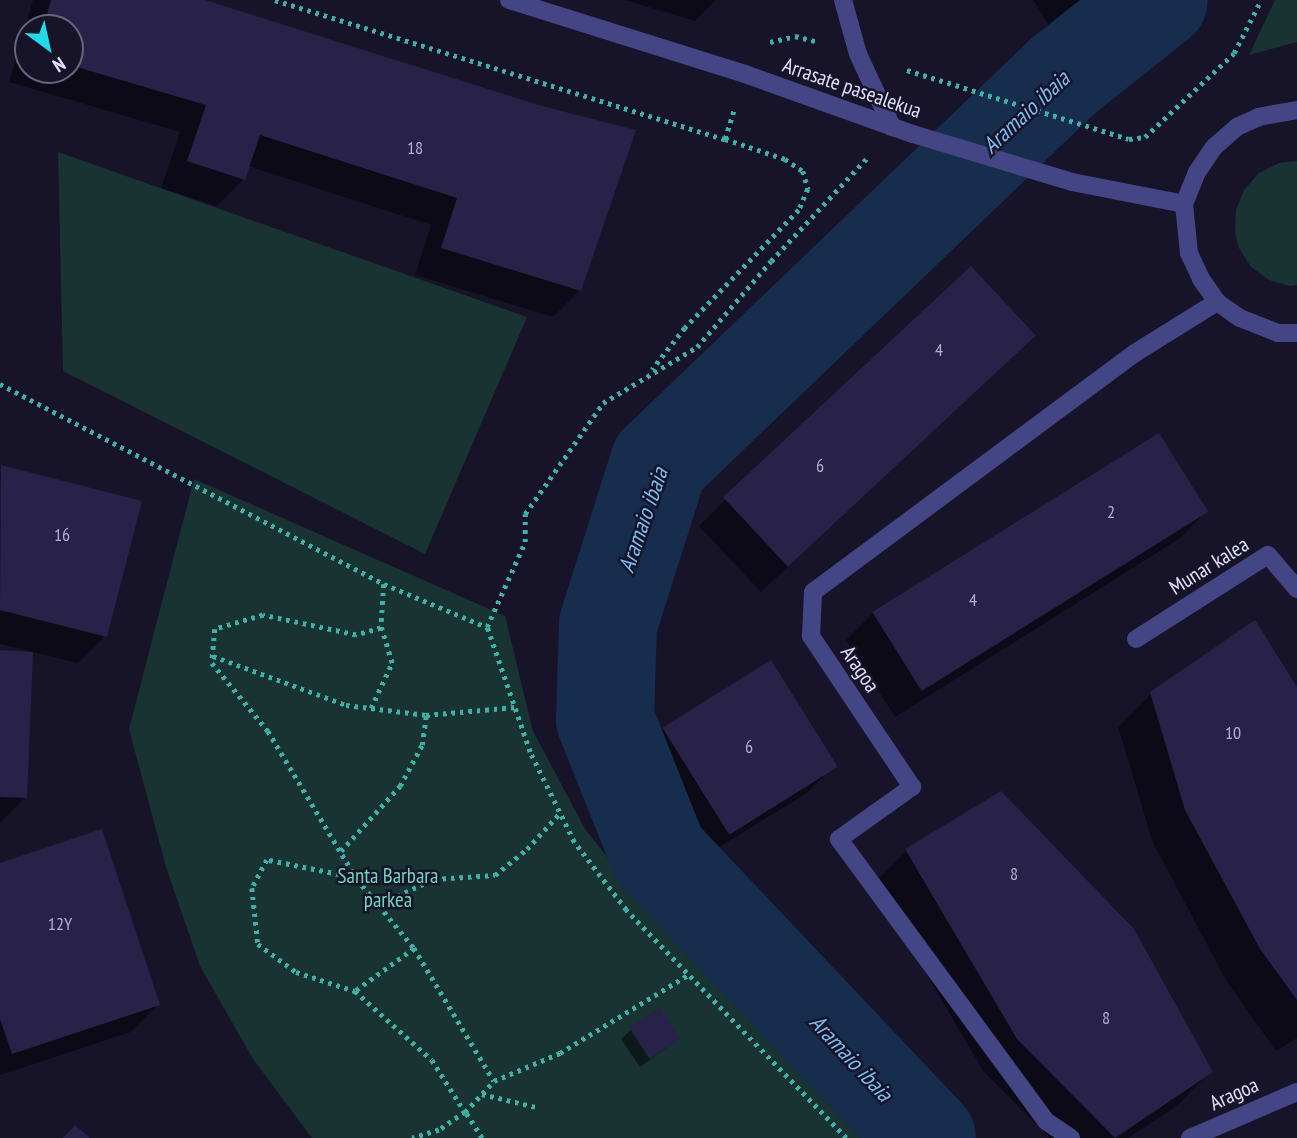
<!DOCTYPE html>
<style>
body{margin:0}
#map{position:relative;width:1297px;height:1138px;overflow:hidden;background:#17142a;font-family:"PT Sans Narrow",sans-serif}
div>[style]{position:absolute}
.green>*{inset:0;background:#183331}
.shadow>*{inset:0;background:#0007}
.river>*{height:98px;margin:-49px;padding:0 49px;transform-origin:49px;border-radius:49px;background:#162d4d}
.building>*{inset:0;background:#282249;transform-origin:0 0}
.path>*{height:4.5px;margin-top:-2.25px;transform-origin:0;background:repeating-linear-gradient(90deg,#3fb1a6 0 3.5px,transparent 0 8.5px)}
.minor>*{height:18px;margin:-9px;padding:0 9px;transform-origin:9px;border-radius:9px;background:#444584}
.tertiary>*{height:18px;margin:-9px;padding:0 9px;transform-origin:9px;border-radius:9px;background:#444584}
span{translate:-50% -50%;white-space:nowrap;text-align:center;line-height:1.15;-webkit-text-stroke:5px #17142a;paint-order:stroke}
.number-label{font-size:18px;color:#b4b0cf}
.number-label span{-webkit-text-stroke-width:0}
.street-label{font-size:21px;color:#e2e0fc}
.park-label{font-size:21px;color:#73d5b9}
.water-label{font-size:23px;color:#7abef0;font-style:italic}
.north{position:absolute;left:14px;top:14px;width:70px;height:70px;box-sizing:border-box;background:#17142a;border:2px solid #68667e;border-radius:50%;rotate:147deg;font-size:19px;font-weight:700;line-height:28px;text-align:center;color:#e2e0fc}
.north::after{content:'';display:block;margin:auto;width:24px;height:32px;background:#21dbe7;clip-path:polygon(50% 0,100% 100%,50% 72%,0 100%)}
</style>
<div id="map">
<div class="green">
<i style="clip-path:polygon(1275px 0,1297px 0,1297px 42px,1249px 55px)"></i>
<i style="clip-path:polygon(58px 152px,527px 317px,425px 554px,63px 371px)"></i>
<i style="clip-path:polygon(1297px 161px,1297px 285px,1290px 286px,1269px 280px,1251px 267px,1239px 248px,1235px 232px,1236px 210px,1244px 190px,1259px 173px,1279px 163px)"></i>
<i style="clip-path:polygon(194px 479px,505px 616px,533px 731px,585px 829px,649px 910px,869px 1138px,312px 1138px,253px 1059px,200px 966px,166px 867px,129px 729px)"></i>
</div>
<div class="shadow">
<i style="clip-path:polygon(evenodd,33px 0,199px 0,580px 290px,553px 317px,415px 275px,431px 225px,248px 166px,244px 179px,217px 206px,161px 188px,180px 132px,9px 82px,33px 0,28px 28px,70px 28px,70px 70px,28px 70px,28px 28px)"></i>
<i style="clip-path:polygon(625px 0,716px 0,695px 21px)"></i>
<i style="clip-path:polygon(1033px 0,1092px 0,1050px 27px)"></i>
<i style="clip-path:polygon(1006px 362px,761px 592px,699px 526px,726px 499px)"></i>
<i style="clip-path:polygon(1px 467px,105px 636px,78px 663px,0 644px)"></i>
<i style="clip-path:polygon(1206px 512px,1179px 539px,895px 717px,846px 640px,873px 613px)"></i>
<i style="clip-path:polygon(0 652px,25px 798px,0 823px)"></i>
<i style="clip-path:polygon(1297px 690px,1297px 1038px,1276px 1051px,1227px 982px,1153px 843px,1118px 727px,1151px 694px)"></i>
<i style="clip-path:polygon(663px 728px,834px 766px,807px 793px,700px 859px,636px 755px)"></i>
<i style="clip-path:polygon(906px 851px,1211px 1071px,1178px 1105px,1128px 1138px,1050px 1138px,984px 1072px,873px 884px)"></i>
<i style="clip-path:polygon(0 865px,158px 1005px,131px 1032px,0 1075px)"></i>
<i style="clip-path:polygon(631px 1030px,679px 1039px,640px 1067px,621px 1039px)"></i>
</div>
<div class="river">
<i style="left:927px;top:1138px;width:390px;rotate:-133.4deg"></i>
<i style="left:659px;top:855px;width:146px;rotate:-111.7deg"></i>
<i style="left:605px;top:719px;width:95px;rotate:-88.2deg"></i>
<i style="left:608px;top:624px;width:169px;rotate:-72.4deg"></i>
<i style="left:659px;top:463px;width:559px;rotate:-43.77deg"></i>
<i style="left:1063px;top:76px;width:122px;rotate:-38.4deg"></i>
</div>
<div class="building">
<i style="clip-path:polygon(51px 0,205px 0,542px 106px,636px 130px,581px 291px,441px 248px,457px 198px,260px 135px,245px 180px,187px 161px,206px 105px,70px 65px,70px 28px,43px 28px)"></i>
<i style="left:971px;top:266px;width:95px;height:339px;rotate:47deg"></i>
<i style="left:1159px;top:433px;width:93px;height:338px;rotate:58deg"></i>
<i style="clip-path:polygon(1px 465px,142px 501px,107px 637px,0 610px)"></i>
<i style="clip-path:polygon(1255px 620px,1297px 687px,1297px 1000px,1260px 949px,1185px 810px,1150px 692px)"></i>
<i style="clip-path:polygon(0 650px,33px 652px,27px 798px,0 797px)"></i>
<i style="left:771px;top:660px;width:126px;height:128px;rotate:58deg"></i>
<i style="clip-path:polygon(1001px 791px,1134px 929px,1213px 1072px,1115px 1138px,1017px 1039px,905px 849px)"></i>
<i style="clip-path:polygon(102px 829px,160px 1005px,12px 1054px,0 1019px,0 863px)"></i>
<i style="left:660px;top:1007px;width:38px;height:37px;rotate:57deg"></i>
<i style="clip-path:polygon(75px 1125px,90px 1138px,63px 1138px)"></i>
</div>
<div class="path">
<i style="left:275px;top:0;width:471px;rotate:17.2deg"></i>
<i style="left:725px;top:139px;width:63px;rotate:18.4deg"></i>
<i style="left:785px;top:159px;width:22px;rotate:34deg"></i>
<i style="left:803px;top:171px;width:19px;rotate:74deg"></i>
<i style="left:808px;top:189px;width:23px;rotate:113deg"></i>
<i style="left:799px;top:210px;width:164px;rotate:134deg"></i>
<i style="left:685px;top:328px;width:53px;rotate:128.2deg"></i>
<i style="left:770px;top:42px;width:26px;rotate:-13deg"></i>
<i style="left:795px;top:36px;width:21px;rotate:14deg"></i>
<i style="left:907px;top:70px;width:232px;rotate:17.3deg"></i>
<i style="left:1129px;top:139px;width:16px;rotate:-7deg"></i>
<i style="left:1145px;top:137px;width:122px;rotate:-43.3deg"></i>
<i style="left:1234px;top:53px;width:59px;rotate:-63deg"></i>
<i style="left:725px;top:139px;width:30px;rotate:-73deg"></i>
<i style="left:0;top:384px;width:433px;rotate:27.5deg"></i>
<i style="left:384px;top:584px;width:112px;rotate:22.7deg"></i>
<i style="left:384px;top:584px;width:44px;rotate:93.9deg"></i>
<i style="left:381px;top:628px;width:26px;rotate:164deg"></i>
<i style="left:356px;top:635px;width:95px;rotate:-167.9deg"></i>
<i style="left:263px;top:615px;width:50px;rotate:163.7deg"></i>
<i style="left:215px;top:629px;width:34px;rotate:95deg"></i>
<i style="left:212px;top:663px;width:88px;rotate:50.5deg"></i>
<i style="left:268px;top:731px;width:173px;rotate:59deg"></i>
<i style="left:357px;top:879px;width:89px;rotate:50.4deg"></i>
<i style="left:414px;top:948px;width:155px;rotate:59deg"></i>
<i style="left:213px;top:656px;width:142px;rotate:20.2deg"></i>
<i style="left:346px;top:705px;width:81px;rotate:7.1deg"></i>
<i style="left:426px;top:715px;width:89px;rotate:-5.1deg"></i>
<i style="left:371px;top:708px;width:50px;rotate:-65deg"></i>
<i style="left:392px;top:663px;width:37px;rotate:-107deg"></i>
<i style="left:341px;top:851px;width:88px;rotate:-47.8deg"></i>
<i style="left:400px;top:786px;width:47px;rotate:-61.8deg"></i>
<i style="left:422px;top:745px;width:30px;rotate:-82deg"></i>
<i style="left:356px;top:878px;width:91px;rotate:-168.6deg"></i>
<i style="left:267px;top:860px;width:32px;rotate:118deg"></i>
<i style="left:252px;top:888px;width:56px;rotate:83.9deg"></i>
<i style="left:258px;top:944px;width:47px;rotate:36.4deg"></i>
<i style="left:296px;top:972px;width:62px;rotate:17.9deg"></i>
<i style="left:355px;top:991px;width:103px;rotate:41.9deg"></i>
<i style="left:432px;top:1060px;width:62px;rotate:57.6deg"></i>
<i style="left:465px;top:1112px;width:32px;rotate:145deg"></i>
<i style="left:439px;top:1130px;width:28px;rotate:163deg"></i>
<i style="left:382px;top:907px;width:19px;rotate:-36deg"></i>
<i style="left:397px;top:896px;width:41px;rotate:-24.7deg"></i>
<i style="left:434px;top:879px;width:61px;rotate:-3.8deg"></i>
<i style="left:495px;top:875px;width:41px;rotate:-39.1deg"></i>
<i style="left:527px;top:849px;width:49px;rotate:-47.5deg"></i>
<i style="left:356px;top:990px;width:72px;rotate:-35.9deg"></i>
<i style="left:482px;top:1094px;width:56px;rotate:13.5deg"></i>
<i style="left:482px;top:1138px;width:31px;rotate:-123deg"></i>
<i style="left:465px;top:1112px;width:42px;rotate:-46.9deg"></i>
<i style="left:494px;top:1081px;width:72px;rotate:-23deg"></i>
<i style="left:560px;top:1053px;width:150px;rotate:-31.4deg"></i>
<i style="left:846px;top:1138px;width:317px;rotate:-134deg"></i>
<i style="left:626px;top:910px;width:86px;rotate:-127.4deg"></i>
<i style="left:574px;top:842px;width:100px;rotate:-116.1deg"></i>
<i style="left:530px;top:752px;width:132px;rotate:-109deg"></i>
<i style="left:487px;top:627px;width:93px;rotate:-65.9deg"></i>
<i style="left:525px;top:542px;width:28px;rotate:-90deg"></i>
<i style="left:525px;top:514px;width:136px;rotate:-54.9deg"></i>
<i style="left:603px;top:403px;width:109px;rotate:-30.8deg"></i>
<i style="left:697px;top:347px;width:113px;rotate:-49.3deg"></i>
<i style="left:771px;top:261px;width:141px;rotate:-47deg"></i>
</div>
<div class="minor">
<i style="left:509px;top:0;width:247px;rotate:17.4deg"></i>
<i style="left:745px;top:74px;width:178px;rotate:19.7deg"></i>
<i style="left:913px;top:134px;width:166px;rotate:16.8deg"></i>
<i style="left:843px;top:0;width:56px;rotate:74.5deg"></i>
<i style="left:858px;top:54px;width:81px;rotate:65deg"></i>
<i style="left:1136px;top:639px;width:156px;rotate:-32.5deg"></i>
<i style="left:1268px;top:555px;width:45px;rotate:49.5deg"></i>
<i style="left:1071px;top:1138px;width:30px;rotate:-146deg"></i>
<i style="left:1046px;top:1121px;width:350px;rotate:-126.3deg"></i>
<i style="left:839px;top:839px;width:90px;rotate:-35.5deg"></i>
<i style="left:912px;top:787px;width:182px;rotate:-123.8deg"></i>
<i style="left:811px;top:636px;width:44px;rotate:-87.4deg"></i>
<i style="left:813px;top:592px;width:401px;rotate:-36.6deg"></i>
<i style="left:1135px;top:353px;width:97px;rotate:-31.9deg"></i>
<i style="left:1190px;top:1138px;width:116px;rotate:-23.3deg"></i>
</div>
<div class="tertiary">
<i style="left:1297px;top:110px;width:39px;rotate:170deg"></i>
<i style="left:1259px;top:117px;width:24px;rotate:156deg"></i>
<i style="left:1237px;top:127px;width:30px;rotate:139deg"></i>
<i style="left:1214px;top:147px;width:30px;rotate:124deg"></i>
<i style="left:1197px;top:172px;width:35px;rotate:112deg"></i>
<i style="left:1184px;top:204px;width:49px;rotate:84.2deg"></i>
<i style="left:1189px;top:253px;width:29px;rotate:65deg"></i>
<i style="left:1201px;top:279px;width:28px;rotate:55deg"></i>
<i style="left:1217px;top:302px;width:28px;rotate:35deg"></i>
<i style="left:1240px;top:318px;width:41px;rotate:21.5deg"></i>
<i style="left:1278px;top:333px;width:19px"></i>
<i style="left:1072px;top:182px;width:114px;rotate:11.1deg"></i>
</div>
<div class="number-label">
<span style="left:415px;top:148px">18</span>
<span style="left:939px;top:350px">4</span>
<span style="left:820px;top:466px">6</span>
<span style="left:1111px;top:512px">2</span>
<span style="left:62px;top:535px">16</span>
<span style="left:973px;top:600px">4</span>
<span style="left:1233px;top:733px">10</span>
<span style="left:749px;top:747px">6</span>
<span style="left:1014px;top:874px">8</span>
<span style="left:60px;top:924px">12Y</span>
<span style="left:1106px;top:1018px">8</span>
</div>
<div class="street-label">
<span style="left:852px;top:88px;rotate:19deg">Arrasate pasealekua</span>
<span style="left:1209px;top:566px;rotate:-32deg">Munar kalea</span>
<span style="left:860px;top:669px;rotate:56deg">Aragoa</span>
<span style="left:1234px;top:1094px;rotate:-24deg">Aragoa</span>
</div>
<div class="park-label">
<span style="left:388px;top:888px">Santa Barbara<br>parkea</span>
</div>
<div class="water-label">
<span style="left:1026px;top:112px;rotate:-43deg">Aramaio ibaia</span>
<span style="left:643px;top:520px;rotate:-71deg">Aramaio ibaia</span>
<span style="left:851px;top:1058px;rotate:47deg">Aramaio ibaia</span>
</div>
<div class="north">N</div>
</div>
